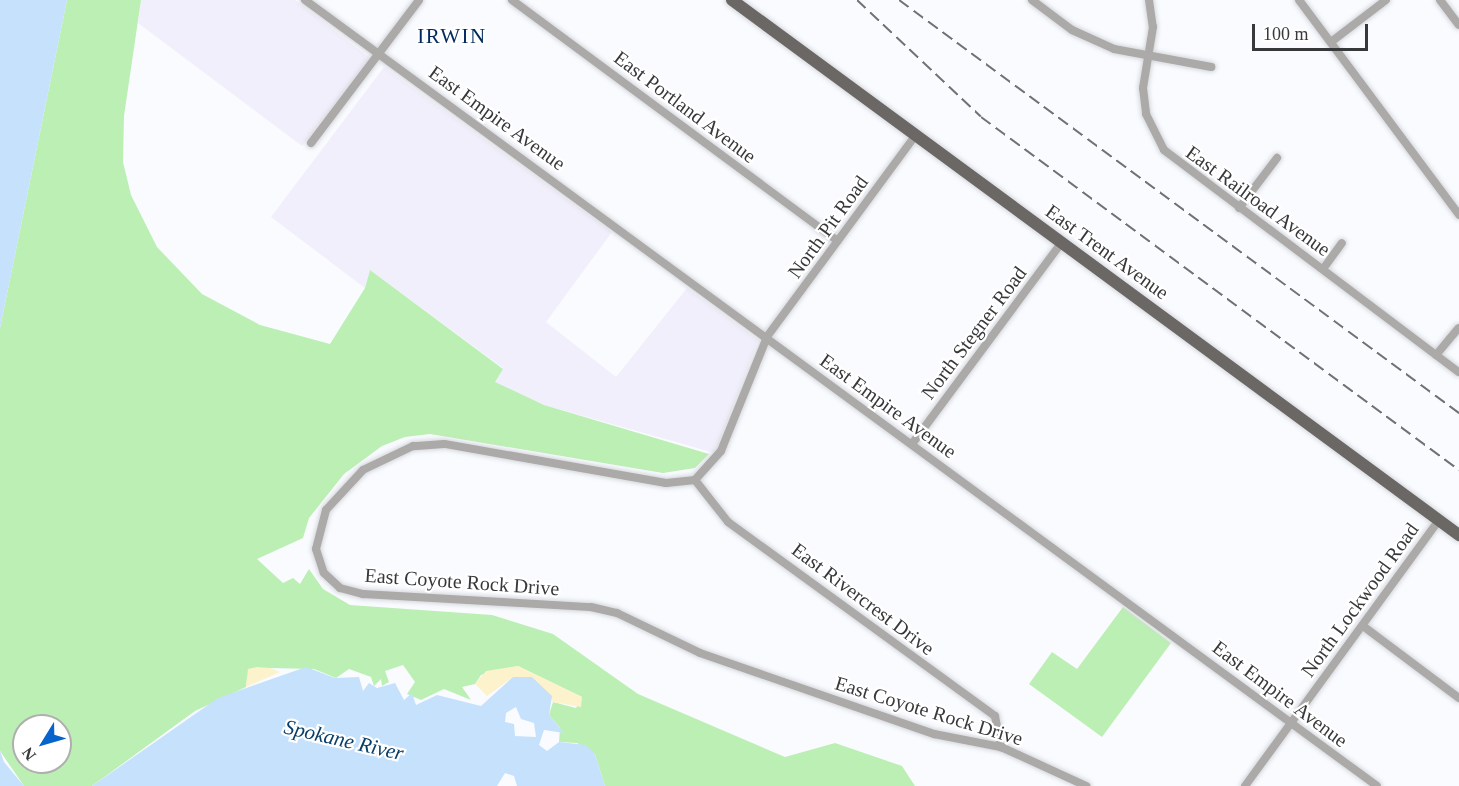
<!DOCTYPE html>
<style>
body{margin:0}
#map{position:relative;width:1459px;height:786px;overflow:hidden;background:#f9fbff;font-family:"Times New Roman",serif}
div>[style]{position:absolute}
.industrial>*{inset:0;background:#f2effc}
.green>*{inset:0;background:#bcefb4}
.sand>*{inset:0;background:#fcf2cc}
.water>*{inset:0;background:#c6e1fc}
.roads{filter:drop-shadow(0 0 2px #d6d8dc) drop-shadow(0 0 2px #d6d8dc)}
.minor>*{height:8px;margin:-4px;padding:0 4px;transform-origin:4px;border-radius:4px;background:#acaaa8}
.primary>*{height:12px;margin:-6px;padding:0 6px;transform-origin:6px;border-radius:6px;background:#6b6765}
.rail>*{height:2px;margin-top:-1px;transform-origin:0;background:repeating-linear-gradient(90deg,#707173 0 12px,transparent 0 18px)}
span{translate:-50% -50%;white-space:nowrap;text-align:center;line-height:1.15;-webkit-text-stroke:4.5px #fff;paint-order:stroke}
.street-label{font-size:20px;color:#37383a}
.neighbourhood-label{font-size:21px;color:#022a5c;letter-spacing:1.5px}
.water-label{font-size:21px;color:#0a3e67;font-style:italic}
.north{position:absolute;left:12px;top:714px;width:60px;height:60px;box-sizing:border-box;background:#fff;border:2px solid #afafb0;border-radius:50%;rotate:233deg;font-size:16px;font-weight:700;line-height:24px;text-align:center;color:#37383a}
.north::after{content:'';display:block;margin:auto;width:21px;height:27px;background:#0764cd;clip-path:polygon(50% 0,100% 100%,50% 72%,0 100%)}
.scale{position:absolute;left:1252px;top:24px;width:116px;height:27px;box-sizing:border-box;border:3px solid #37383a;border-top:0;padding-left:8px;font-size:18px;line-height:21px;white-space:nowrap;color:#37383a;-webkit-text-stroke:4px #fff;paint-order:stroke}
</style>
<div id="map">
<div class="industrial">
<i style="clip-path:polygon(141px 0,295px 0,370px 58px,302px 146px,138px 23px)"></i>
<i style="clip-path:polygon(384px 67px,612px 232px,546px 322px,616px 377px,687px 288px,758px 340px,715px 453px,544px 405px,494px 382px,503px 368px,370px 270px,365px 288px,271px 217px)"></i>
</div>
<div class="green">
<i style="clip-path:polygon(evenodd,67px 0,141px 0,124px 116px,123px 162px,131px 195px,157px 247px,202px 294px,260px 325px,330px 344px,365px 288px,370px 270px,503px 369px,495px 382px,544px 405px,709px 454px,695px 468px,663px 473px,430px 434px,405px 437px,382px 446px,344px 474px,309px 518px,303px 538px,257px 559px,283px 583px,293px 578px,300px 584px,309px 569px,323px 589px,350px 605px,492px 615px,553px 634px,638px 694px,785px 757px,835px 743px,902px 766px,915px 786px,605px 786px,595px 754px,577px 743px,559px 742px,560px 728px,549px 715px,553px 702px,576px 708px,582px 697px,518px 666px,481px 675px,475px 684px,462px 687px,471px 700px,444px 689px,421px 700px,407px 694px,415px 682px,403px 665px,385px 671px,389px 682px,382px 686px,381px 679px,374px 686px,371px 677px,349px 669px,336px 678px,314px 669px,270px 668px,247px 679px,246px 687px,195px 711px,92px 786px,24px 786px,0 751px,0 328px,67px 0,24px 726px,60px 726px,60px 762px,24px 762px,24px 726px)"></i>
<i style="clip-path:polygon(1123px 607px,1171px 643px,1102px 737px,1029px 684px,1052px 652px,1077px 669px)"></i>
</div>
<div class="sand">
<i style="clip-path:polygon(518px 666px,582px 697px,581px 707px,553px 702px,532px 677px,513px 677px,487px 696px,475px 684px,486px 671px)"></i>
<i style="clip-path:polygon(257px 667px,270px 668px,280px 672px,246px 687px,248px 669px)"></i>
</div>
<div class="water">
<i style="clip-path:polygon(0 0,67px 0,0 328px)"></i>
<i style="clip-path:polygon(evenodd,306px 667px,335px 678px,359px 677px,363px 691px,369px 683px,377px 688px,395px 683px,404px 700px,412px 693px,416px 705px,437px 695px,481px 706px,513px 677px,532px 677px,552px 696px,549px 715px,564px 733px,544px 730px,539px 745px,547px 751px,559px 742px,586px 745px,595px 754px,605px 786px,517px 786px,514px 776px,505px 773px,497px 786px,92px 786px,218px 698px,306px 667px,516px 707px,521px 719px,534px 723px,536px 737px,515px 736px,514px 724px,505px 722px,506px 713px,516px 707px)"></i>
<i style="clip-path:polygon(0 751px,4px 762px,24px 786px,0 786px)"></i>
</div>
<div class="roads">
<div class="minor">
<i style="left:305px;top:0;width:1329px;rotate:36.25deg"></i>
<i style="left:512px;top:0;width:405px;rotate:36.5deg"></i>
<i style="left:1032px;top:0;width:50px;rotate:36.9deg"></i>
<i style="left:1072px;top:30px;width:46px;rotate:24.3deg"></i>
<i style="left:1114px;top:49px;width:99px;rotate:10.5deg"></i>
<i style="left:1149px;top:0;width:27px;rotate:82deg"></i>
<i style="left:1153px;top:27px;width:62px;rotate:99.3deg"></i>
<i style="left:1143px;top:88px;width:26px;rotate:83deg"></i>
<i style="left:1146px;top:114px;width:40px;rotate:63.4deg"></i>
<i style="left:1164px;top:150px;width:369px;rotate:37deg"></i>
<i style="left:1299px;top:0;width:268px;rotate:53.3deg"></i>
<i style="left:1440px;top:0;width:31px;rotate:53deg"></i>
<i style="left:1331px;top:42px;width:69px;rotate:-37.4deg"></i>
<i style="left:915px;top:136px;width:250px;rotate:126.4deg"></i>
<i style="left:767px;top:337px;width:123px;rotate:112deg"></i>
<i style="left:721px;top:451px;width:39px;rotate:132deg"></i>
<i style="left:695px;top:480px;width:29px;rotate:174deg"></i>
<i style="left:666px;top:483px;width:225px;rotate:-170deg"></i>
<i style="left:444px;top:444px;width:31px;rotate:176deg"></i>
<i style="left:413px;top:446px;width:55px;rotate:154.4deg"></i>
<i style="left:363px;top:470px;width:54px;rotate:132.8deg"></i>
<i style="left:326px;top:510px;width:40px;rotate:104.4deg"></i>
<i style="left:316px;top:549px;width:25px;rotate:72deg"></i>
<i style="left:324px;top:573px;width:22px;rotate:43deg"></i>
<i style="left:340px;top:588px;width:24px;rotate:15deg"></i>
<i style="left:363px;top:594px;width:228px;rotate:3.3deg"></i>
<i style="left:591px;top:607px;width:27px;rotate:13deg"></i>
<i style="left:617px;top:613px;width:92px;rotate:25.7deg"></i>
<i style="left:700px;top:653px;width:248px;rotate:19.1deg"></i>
<i style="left:934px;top:734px;width:68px;rotate:11deg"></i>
<i style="left:1001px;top:747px;width:94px;rotate:24.6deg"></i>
<i style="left:311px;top:143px;width:179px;rotate:-52.9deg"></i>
<i style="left:1239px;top:208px;width:63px;rotate:-52.8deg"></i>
<i style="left:1323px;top:269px;width:32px;rotate:-54deg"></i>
<i style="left:1436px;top:355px;width:35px;rotate:-50deg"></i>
<i style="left:912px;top:444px;width:252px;rotate:-53.4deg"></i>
<i style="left:695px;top:480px;width:53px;rotate:51.8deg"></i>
<i style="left:728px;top:522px;width:330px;rotate:36deg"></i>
<i style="left:995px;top:716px;width:32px;rotate:79deg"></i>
<i style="left:1363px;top:626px;width:120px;rotate:36.9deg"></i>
<i style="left:1245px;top:786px;width:329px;rotate:-53.9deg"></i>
</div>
<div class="primary">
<i style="left:732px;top:0;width:903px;rotate:36.35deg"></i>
</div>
</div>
<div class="rail">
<i style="left:857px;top:0;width:170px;rotate:43.3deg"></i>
<i style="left:981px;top:117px;width:594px;rotate:36.45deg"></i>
<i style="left:899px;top:0;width:696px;rotate:36.41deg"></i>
</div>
<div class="street-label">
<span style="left:685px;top:107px;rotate:37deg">East Portland Avenue</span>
<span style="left:497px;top:118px;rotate:36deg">East Empire Avenue</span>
<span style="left:1258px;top:201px;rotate:36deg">East Railroad Avenue</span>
<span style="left:828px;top:227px;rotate:-54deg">North Pit Road</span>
<span style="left:1107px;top:252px;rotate:36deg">East Trent Avenue</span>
<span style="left:974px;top:333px;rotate:-53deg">North Stegner Road</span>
<span style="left:888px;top:406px;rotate:36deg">East Empire Avenue</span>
<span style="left:462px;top:582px;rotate:4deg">East Coyote Rock Drive</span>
<span style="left:863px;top:599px;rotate:37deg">East Rivercrest Drive</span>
<span style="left:1360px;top:600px;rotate:-54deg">North Lockwood Road</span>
<span style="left:1280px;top:694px;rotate:37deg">East Empire Avenue</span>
<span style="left:929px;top:711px;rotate:17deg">East Coyote Rock Drive</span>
</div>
<div class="neighbourhood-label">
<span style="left:452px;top:36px">IRWIN</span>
</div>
<div class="water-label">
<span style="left:344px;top:740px;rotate:13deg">Spokane River</span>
</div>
<div class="north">N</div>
<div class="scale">100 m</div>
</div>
